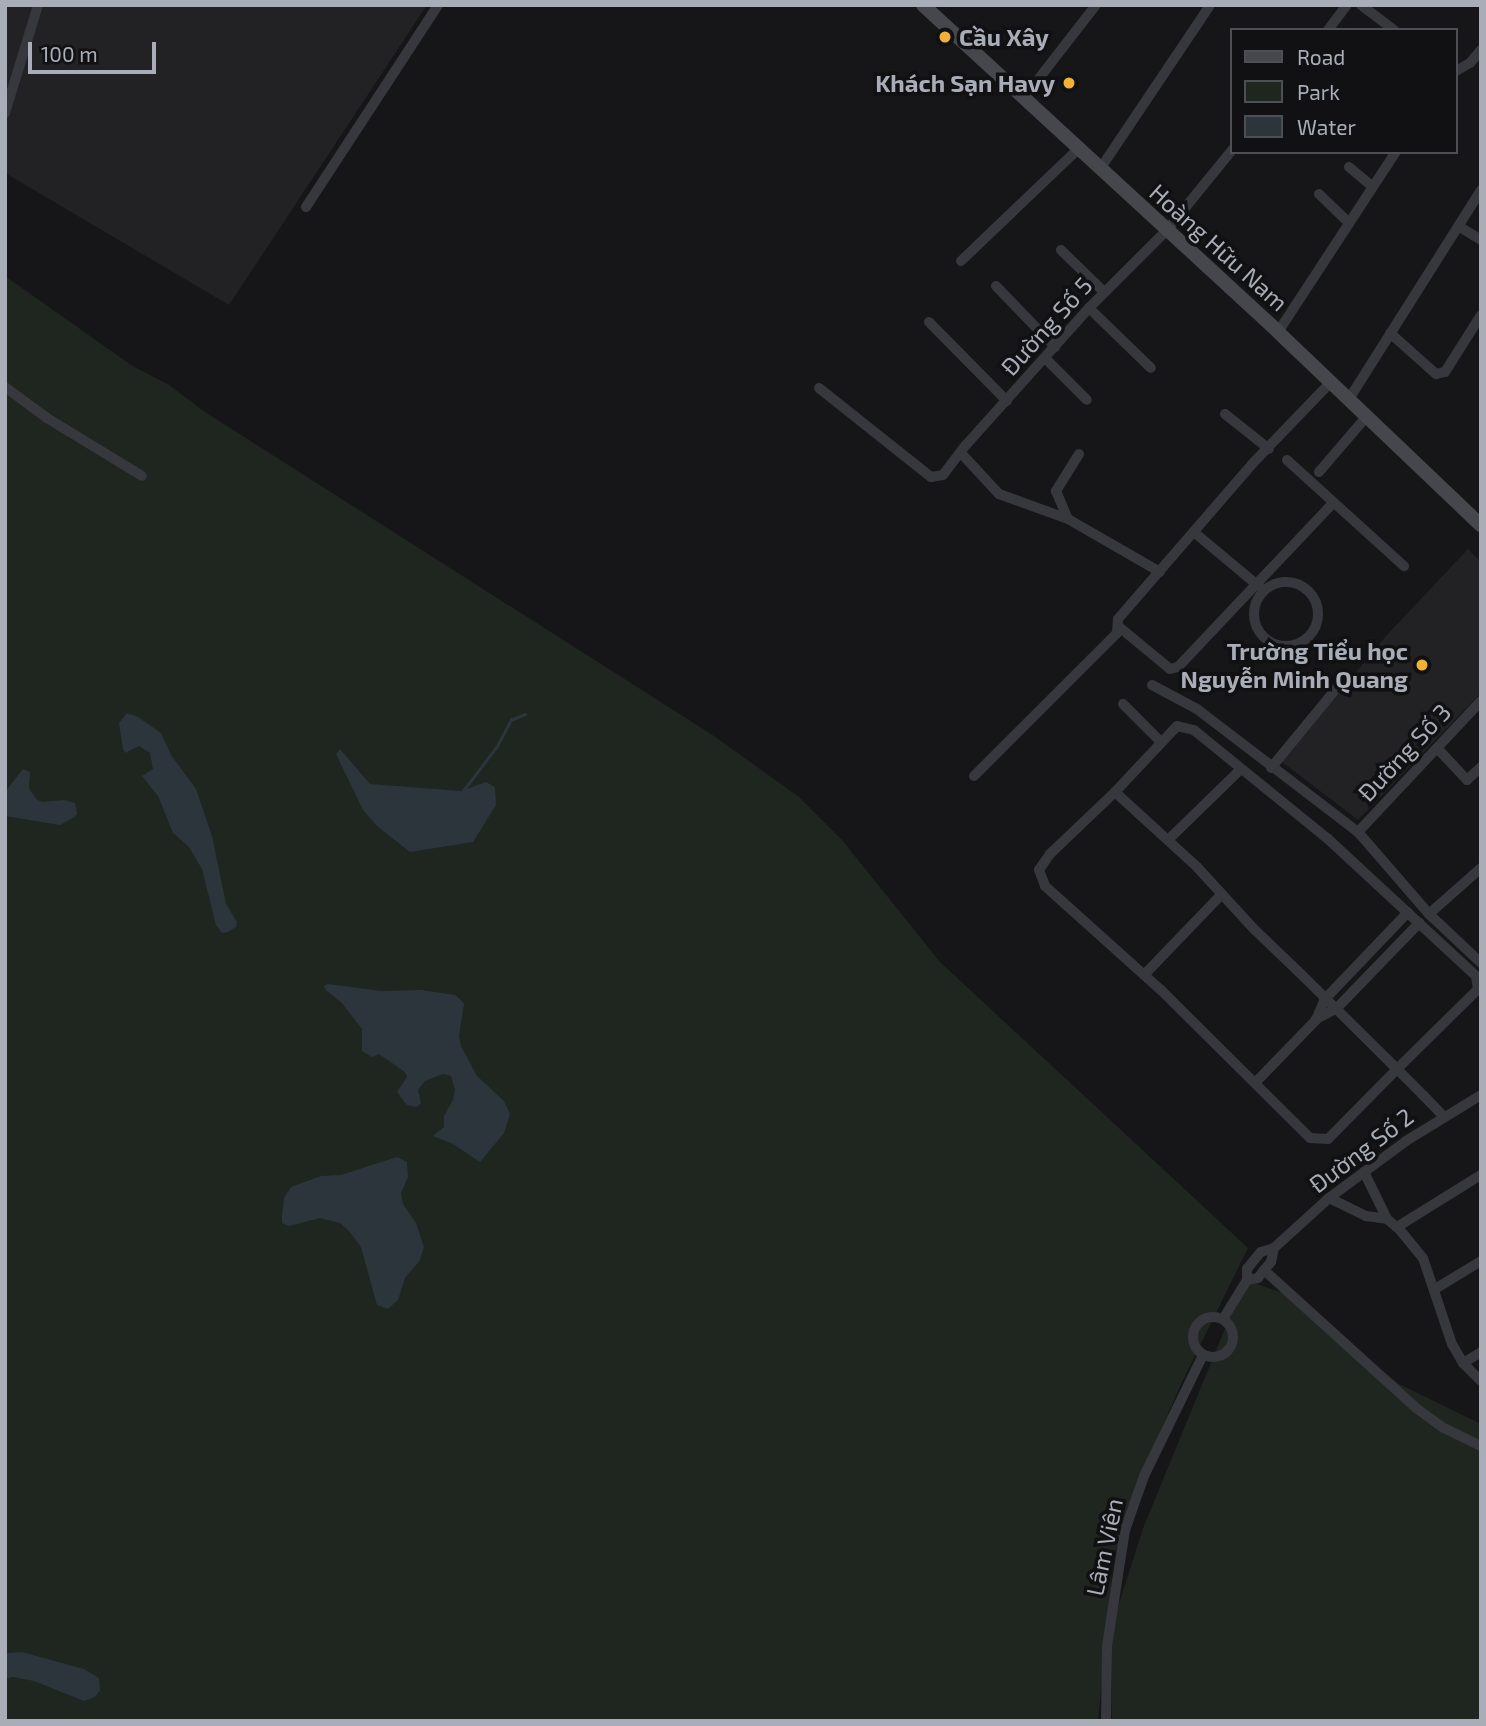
<!DOCTYPE html>
<meta charset="utf-8">
<style>
body{margin:0}
#map{position:relative;width:1486px;height:1726px;overflow:hidden;background:#161618;font-family:"Exo 2",sans-serif}
div>[style]{position:absolute}
.built>*{inset:0;background:#222225}
.green>*{inset:0;background:#1e261f}
.water>*{inset:0;background:#2c353c}
.stream>*{height:2.5px;margin:-1.25px;padding:0 1.25px;transform-origin:1.25px;border-radius:1.25px;background:#2c353c}
.minor>*{height:10px;margin:-5px;padding:0 5px;transform-origin:5px;border-radius:5px;background:#37383d}
.minor>.ring{margin:-5px;padding:0;box-sizing:content-box;background:none;border:10px solid #37383d;border-radius:50%}
.secondary>*{height:14px;margin:-7px;padding:0 7px;transform-origin:7px;border-radius:7px;background:#45474d}
.dots>*{width:19px;height:19px;translate:-50% -50%;box-sizing:border-box;border:4px solid #111113;border-radius:50%}
span{translate:-50% -50%;white-space:nowrap;text-align:center;line-height:1.15;-webkit-text-stroke:7px #111113;paint-order:stroke}
.poi-label{font-size:24px;color:#a8adb8;font-weight:700}
.left{translate:0 -50%;text-align:left}
.right{translate:-100% -50%;text-align:right}
.street-label{font-size:24px;color:#a8adb8}
.frame{position:absolute;inset:0;border:7px solid #a8adb8;pointer-events:none}
.legend{position:absolute;left:1230px;top:28px;width:228px;height:126px;box-sizing:border-box;background:#111113;border:2px solid #4d4f55;margin:0;padding:9px 12px;list-style:none;font-size:21px;color:#a8adb8}
.legend li{display:flex;align-items:center;gap:14px;height:35px}
.legend b{width:35px;border:2px solid #4d4f55}
.scale{position:absolute;left:28px;top:42px;width:128px;height:32px;box-sizing:border-box;border:4px solid #a8adb8;border-top:0;padding-left:9px;font-size:21px;line-height:24px;white-space:nowrap;color:#a8adb8;-webkit-text-stroke:5px #111113;paint-order:stroke}
</style>
<div id="map">
<div class="built">
<i style="clip-path:polygon(5px 5px,427px 5px,229px 305px,5px 173px)"></i>
<i style="clip-path:polygon(1468px 549px,1481px 562px,1481px 693px,1358px 820px,1282px 762px,1386px 636px)"></i>
</div>
<div class="green">
<i style="clip-path:polygon(5px 276px,131px 365px,169px 385px,205px 412px,714px 736px,799px 797px,842px 840px,940px 962px,1248px 1248px,1182px 1382px,1131px 1498px,1113px 1561px,1098px 1721px,5px 1721px)"></i>
<i style="clip-path:polygon(1245px 1280px,1286px 1294px,1399px 1384px,1481px 1424px,1481px 1721px,1112px 1721px,1112px 1625px,1144px 1526px)"></i>
</div>
<div class="water">
<i style="clip-path:polygon(127px 713px,138px 717px,161px 733px,171px 755px,196px 789px,212px 836px,226px 904px,237px 922px,236px 927px,228px 932px,222px 933px,216px 925px,202px 869px,189px 847px,173px 833px,158px 796px,142px 776px,153px 769px,150px 753px,139px 746px,125px 753px,123px 749px,119px 723px)"></i>
<i style="clip-path:polygon(340px 749px,370px 784px,461px 791px,486px 782px,495px 787px,496px 805px,473px 842px,410px 852px,377px 826px,363px 810px,336px 754px)"></i>
<i style="clip-path:polygon(23px 769px,30px 772px,29px 788px,36px 799px,42px 802px,64px 800px,75px 803px,77px 814px,74px 817px,60px 825px,5px 816px,5px 792px)"></i>
<i style="clip-path:polygon(328px 984px,381px 991px,421px 990px,455px 995px,461px 1000px,464px 1004px,459px 1036px,461px 1046px,477px 1076px,504px 1101px,510px 1114px,504px 1133px,480px 1162px,453px 1144px,433px 1136px,444px 1127px,444px 1116px,453px 1100px,455px 1090px,451px 1076px,443px 1074px,425px 1081px,418px 1090px,421px 1103px,417px 1107px,407px 1105px,397px 1092px,407px 1077px,405px 1072px,379px 1054px,372px 1057px,362px 1051px,362px 1029px,342px 1003px,326px 990px,324px 986px)"></i>
<i style="clip-path:polygon(397px 1157px,407px 1162px,408px 1177px,401px 1193px,403px 1204px,416px 1223px,424px 1247px,420px 1260px,405px 1278px,398px 1300px,388px 1309px,377px 1305px,361px 1247px,349px 1231px,340px 1223px,320px 1218px,289px 1226px,282px 1223px,282px 1216px,284px 1198px,291px 1187px,321px 1176px,341px 1175px)"></i>
<i style="clip-path:polygon(22px 1652px,84px 1669px,99px 1678px,100px 1690px,95px 1697px,84px 1701px,34px 1681px,13px 1677px,5px 1679px,5px 1653px)"></i>
</div>
<div class="stream">
<i style="left:463px;top:791px;width:56px;rotate:-52.9deg"></i>
<i style="left:497px;top:746px;width:30px;rotate:-62deg"></i>
<i style="left:511px;top:720px;width:15px;rotate:-23deg"></i>
</div>
<div class="minor">
<i style="left:1361px;top:5px;width:41px;rotate:37.1deg"></i>
<i style="left:1328px;top:30px;width:31px;rotate:-53deg"></i>
<i style="left:1456px;top:71px;width:16px;rotate:-30deg"></i>
<i style="left:1470px;top:63px;width:17px;rotate:-50deg"></i>
<i style="left:1023px;top:99px;width:119px;rotate:-52.2deg"></i>
<i style="left:5px;top:113px;width:113px;rotate:-73deg"></i>
<i style="left:1349px;top:167px;width:31px;rotate:40deg"></i>
<i style="left:1100px;top:169px;width:197px;rotate:-56.1deg"></i>
<i style="left:1319px;top:194px;width:42px;rotate:44deg"></i>
<i style="left:306px;top:207px;width:241px;rotate:-56.8deg"></i>
<i style="left:1458px;top:226px;width:27px;rotate:31deg"></i>
<i style="left:1061px;top:250px;width:60px;rotate:44.3deg"></i>
<i style="left:961px;top:261px;width:162px;rotate:-43.7deg"></i>
<i style="left:996px;top:286px;width:85px;rotate:46deg"></i>
<i style="left:1089px;top:308px;width:86px;rotate:44.1deg"></i>
<i style="left:929px;top:322px;width:111px;rotate:45.4deg"></i>
<i style="left:1278px;top:332px;width:215px;rotate:-56.8deg"></i>
<i style="left:1390px;top:333px;width:62px;rotate:41.7deg"></i>
<i style="left:1436px;top:374px;width:9px;rotate:-13deg"></i>
<i style="left:1445px;top:372px;width:67px;rotate:-57.7deg"></i>
<i style="left:1045px;top:358px;width:59px;rotate:45deg"></i>
<i style="left:5px;top:387px;width:52px;rotate:36.4deg"></i>
<i style="left:47px;top:418px;width:111px;rotate:31.4deg"></i>
<i style="left:819px;top:388px;width:143px;rotate:38.5deg"></i>
<i style="left:931px;top:477px;width:12px;rotate:-9deg"></i>
<i style="left:943px;top:475px;width:38px;rotate:-53deg"></i>
<i style="left:966px;top:445px;width:184px;rotate:-48.1deg"></i>
<i style="left:1089px;top:308px;width:110px;rotate:-45deg"></i>
<i style="left:1167px;top:230px;width:103px;rotate:-50.9deg"></i>
<i style="left:1349px;top:399px;width:247px;rotate:-57.7deg"></i>
<i style="left:1225px;top:414px;width:56px;rotate:38.5deg"></i>
<i style="left:961px;top:453px;width:56px;rotate:47.2deg"></i>
<i style="left:999px;top:494px;width:73px;rotate:19.9deg"></i>
<i style="left:1079px;top:454px;width:44px;rotate:121.9deg"></i>
<i style="left:1056px;top:491px;width:30px;rotate:67deg"></i>
<i style="left:1068px;top:519px;width:106px;rotate:29.9deg"></i>
<i style="left:1287px;top:460px;width:158px;rotate:42.2deg"></i>
<i style="left:1319px;top:472px;width:74px;rotate:-49.4deg"></i>
<i style="left:1195px;top:533px;width:86px;rotate:39.8deg"></i>
<i class="ring" style="left:1254px;top:582px;width:54px;height:54px"></i>
<i style="left:1118px;top:626px;width:67px;rotate:39.6deg"></i>
<i style="left:1170px;top:669px;width:8px;rotate:-14deg"></i>
<i style="left:1178px;top:667px;width:226px;rotate:-46.6deg"></i>
<i style="left:1152px;top:685px;width:51px;rotate:28.1deg"></i>
<i style="left:1197px;top:709px;width:203px;rotate:37.4deg"></i>
<i style="left:1358px;top:832px;width:108px;rotate:49.1deg"></i>
<i style="left:1429px;top:914px;width:71px;rotate:43.3deg"></i>
<i style="left:1123px;top:704px;width:54px;rotate:45deg"></i>
<i style="left:1437px;top:748px;width:44px;rotate:46.8deg"></i>
<i style="left:1467px;top:780px;width:19px;rotate:-43deg"></i>
<i style="left:1271px;top:768px;width:117px;rotate:-50.6deg"></i>
<i style="left:974px;top:776px;width:202px;rotate:-45deg"></i>
<i style="left:1117px;top:633px;width:14px;rotate:-86deg"></i>
<i style="left:1118px;top:619px;width:206px;rotate:-49.1deg"></i>
<i style="left:1253px;top:463px;width:112px;rotate:-46.1deg"></i>
<i style="left:1115px;top:792px;width:90px;rotate:136.4deg"></i>
<i style="left:1050px;top:854px;width:19px;rotate:125deg"></i>
<i style="left:1039px;top:870px;width:17px;rotate:69deg"></i>
<i style="left:1045px;top:886px;width:156px;rotate:41.9deg"></i>
<i style="left:1161px;top:990px;width:210px;rotate:44.8deg"></i>
<i style="left:1310px;top:1138px;width:18px;rotate:3deg"></i>
<i style="left:1328px;top:1139px;width:98px;rotate:-45.4deg"></i>
<i style="left:1397px;top:1069px;width:114px;rotate:-44.6deg"></i>
<i style="left:1478px;top:989px;width:13px;rotate:-99deg"></i>
<i style="left:1476px;top:976px;width:202px;rotate:-137.2deg"></i>
<i style="left:1328px;top:839px;width:173px;rotate:-140.9deg"></i>
<i style="left:1194px;top:730px;width:17px;rotate:-167deg"></i>
<i style="left:1177px;top:726px;width:91px;rotate:133.2deg"></i>
<i style="left:1115px;top:792px;width:111px;rotate:42.4deg"></i>
<i style="left:1197px;top:867px;width:86px;rotate:47.4deg"></i>
<i style="left:1255px;top:930px;width:66px;rotate:43.8deg"></i>
<i style="left:1303px;top:976px;width:132px;rotate:44.7deg"></i>
<i style="left:1397px;top:1069px;width:37px;rotate:45deg"></i>
<i style="left:1423px;top:1095px;width:29px;rotate:46deg"></i>
<i style="left:1358px;top:832px;width:180px;rotate:-46.8deg"></i>
<i style="left:1168px;top:840px;width:100px;rotate:-44.2deg"></i>
<i style="left:1429px;top:914px;width:69px;rotate:-41.5deg"></i>
<i style="left:1144px;top:975px;width:112px;rotate:-46.1deg"></i>
<i style="left:1316px;top:1019px;width:22px;rotate:-27deg"></i>
<i style="left:1336px;top:1009px;width:120px;rotate:-46deg"></i>
<i style="left:1255px;top:1083px;width:88px;rotate:-45.9deg"></i>
<i style="left:1316px;top:1020px;width:23px;rotate:-67deg"></i>
<i style="left:1325px;top:999px;width:120px;rotate:-46.3deg"></i>
<i style="left:1364px;top:1172px;width:52px;rotate:63.9deg"></i>
<i style="left:1387px;top:1219px;width:17px;rotate:40deg"></i>
<i style="left:1400px;top:1230px;width:36px;rotate:51deg"></i>
<i style="left:1423px;top:1258px;width:91px;rotate:71.4deg"></i>
<i style="left:1452px;top:1344px;width:22px;rotate:60deg"></i>
<i style="left:1463px;top:1363px;width:25px;rotate:45deg"></i>
<i style="left:1329px;top:1198px;width:41px;rotate:25.9deg"></i>
<i style="left:1366px;top:1216px;width:21px;rotate:8deg"></i>
<i style="left:1397px;top:1227px;width:99px;rotate:-31.8deg"></i>
<i style="left:1264px;top:1270px;width:205px;rotate:42.2deg"></i>
<i style="left:1416px;top:1408px;width:34px;rotate:36deg"></i>
<i style="left:1444px;top:1428px;width:41px;rotate:25.9deg"></i>
<i style="left:1247px;top:1280px;width:11px;rotate:-10deg"></i>
<i style="left:1258px;top:1278px;width:10px;rotate:-53deg"></i>
<i style="left:1264px;top:1270px;width:11px;rotate:-49deg"></i>
<i style="left:1271px;top:1262px;width:14px;rotate:-78deg"></i>
<i style="left:1435px;top:1289px;width:54px;rotate:-31.3deg"></i>
<i class="ring" style="left:1193px;top:1317px;width:30px;height:30px"></i>
<i style="left:1223px;top:1319px;width:46px;rotate:-58.4deg"></i>
<i style="left:1247px;top:1280px;width:11px;rotate:-90deg"></i>
<i style="left:1247px;top:1269px;width:22px;rotate:-51deg"></i>
<i style="left:1261px;top:1252px;width:14px;rotate:-17deg"></i>
<i style="left:1274px;top:1248px;width:74px;rotate:-42.3deg"></i>
<i style="left:1329px;top:1198px;width:96px;rotate:-36.5deg"></i>
<i style="left:1406px;top:1141px;width:88px;rotate:-31.5deg"></i>
<i style="left:1463px;top:1363px;width:21px;rotate:-31deg"></i>
<i style="left:1106px;top:1721px;width:75px;rotate:-89.2deg"></i>
<i style="left:1107px;top:1646px;width:117px;rotate:-81.2deg"></i>
<i style="left:1125px;top:1530px;width:57px;rotate:-70.6deg"></i>
<i style="left:1144px;top:1476px;width:135px;rotate:-64deg"></i>
</div>
<div class="secondary">
<i style="left:923px;top:5px;width:483px;rotate:42.6deg"></i>
<i style="left:1278px;top:332px;width:280px;rotate:43.6deg"></i>
</div>
<div class="dots">
<i style="left:945px;top:37px;background:#f2b134"></i>
<i style="left:1069px;top:83px;background:#f2b134"></i>
<i style="left:1422px;top:665px;background:#f2b134"></i>
</div>
<div class="poi-label">
<span class="left" style="left:959px;top:37px">Cầu Xây</span>
<span class="right" style="left:1055px;top:83px">Khách Sạn Havy</span>
<span class="right" style="left:1408px;top:665px">Trường Tiểu học<br>Nguyễn Minh Quang</span>
</div>
<div class="street-label">
<span style="left:1219px;top:247px;rotate:42deg">Hoàng Hữu Nam</span>
<span style="left:1046px;top:326px;rotate:-48deg">Đường Số 5</span>
<span style="left:1404px;top:752px;rotate:-47deg">Đường Số 3</span>
<span style="left:1361px;top:1150px;rotate:-37deg">Đường Số 2</span>
<span style="left:1104px;top:1547px;rotate:-78deg">Lâm Viên</span>
</div>
<div class="frame"></div>
<ul class="legend">
<li><b style="height:9px;background:#45474d"></b>Road</li>
<li><b style="height:19px;background:#1e261f"></b>Park</li>
<li><b style="height:19px;background:#2c353c"></b>Water</li>
</ul>
<div class="scale">100 m</div>
</div>
